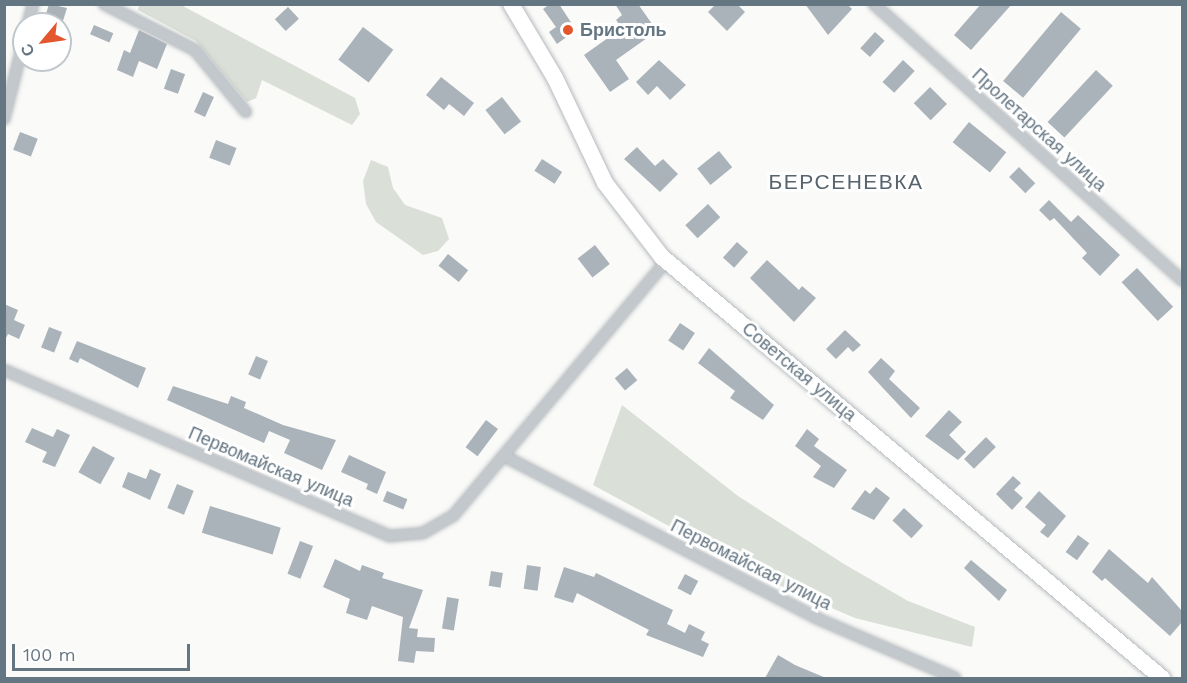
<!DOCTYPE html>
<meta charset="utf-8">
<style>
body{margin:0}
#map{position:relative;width:1187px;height:683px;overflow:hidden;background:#fafaf8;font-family:"Work Sans",sans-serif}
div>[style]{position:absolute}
.green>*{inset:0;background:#dadfd7}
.building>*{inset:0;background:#aab3b9;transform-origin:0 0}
.roads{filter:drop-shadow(0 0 2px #b5babe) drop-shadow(0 0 2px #b5babe)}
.minor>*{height:10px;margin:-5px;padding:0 5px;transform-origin:5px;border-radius:5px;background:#c3c8cc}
.primary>*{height:16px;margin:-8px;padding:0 8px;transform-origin:8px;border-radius:8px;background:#fff}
.dots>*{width:16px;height:16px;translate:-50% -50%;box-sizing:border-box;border:3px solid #fff;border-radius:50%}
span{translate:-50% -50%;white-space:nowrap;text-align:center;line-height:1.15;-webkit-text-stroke:6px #fff;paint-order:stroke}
.poi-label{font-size:18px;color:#657683;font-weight:700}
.left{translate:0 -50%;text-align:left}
.street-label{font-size:18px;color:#657683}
.quarter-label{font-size:21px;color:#57646e;letter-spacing:1.5px}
.frame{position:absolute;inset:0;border:6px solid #657683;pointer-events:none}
.north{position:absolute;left:12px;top:12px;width:60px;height:60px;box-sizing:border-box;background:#fff;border:2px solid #c1c8cd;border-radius:50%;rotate:241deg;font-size:16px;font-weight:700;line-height:24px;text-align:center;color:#657683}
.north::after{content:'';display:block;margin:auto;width:21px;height:27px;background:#e4572e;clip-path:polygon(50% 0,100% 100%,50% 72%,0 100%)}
.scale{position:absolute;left:12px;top:644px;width:178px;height:27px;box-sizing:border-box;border:3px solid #657683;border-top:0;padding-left:8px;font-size:18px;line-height:21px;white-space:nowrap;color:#657683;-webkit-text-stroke:4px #fff;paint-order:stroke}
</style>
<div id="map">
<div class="green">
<i style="clip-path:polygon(139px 5px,181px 5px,355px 98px,360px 114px,352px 125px,262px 80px,256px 98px,247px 102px,196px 41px,138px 10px)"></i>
<i style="clip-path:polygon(371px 160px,388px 167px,393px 188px,405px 205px,442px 218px,449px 239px,438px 251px,423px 255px,376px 222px,366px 204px,363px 181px)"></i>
<i style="clip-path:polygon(622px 405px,738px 496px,844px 564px,908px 601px,975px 627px,972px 647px,855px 618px,778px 585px,593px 485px)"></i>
</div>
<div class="building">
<i style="clip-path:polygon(49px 4px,67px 8px,62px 24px,43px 24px)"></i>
<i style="clip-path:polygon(550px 4px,559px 4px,576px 30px,557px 44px,549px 32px,556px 27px,543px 9px)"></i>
<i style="clip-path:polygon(615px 4px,638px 4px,657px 31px,616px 60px,629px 79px,610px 92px,584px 55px,622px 28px,616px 20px,622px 15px)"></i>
<i style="clip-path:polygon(716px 4px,737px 4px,745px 12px,727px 31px,708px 12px)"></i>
<i style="clip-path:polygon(805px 4px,847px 4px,852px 9px,828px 35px)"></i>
<i style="clip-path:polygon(981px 4px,1012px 4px,971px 50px,954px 35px)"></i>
<i style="left:288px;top:7px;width:16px;height:18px;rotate:47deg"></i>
<i style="left:1061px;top:12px;width:26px;height:90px;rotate:40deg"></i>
<i style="left:94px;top:25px;width:21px;height:10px;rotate:23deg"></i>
<i style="left:363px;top:27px;width:38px;height:41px;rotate:37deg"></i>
<i style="clip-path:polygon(139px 30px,167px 44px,157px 69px,139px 61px,133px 77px,117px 70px,124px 50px,130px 53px)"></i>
<i style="left:875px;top:32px;width:13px;height:22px;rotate:42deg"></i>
<i style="clip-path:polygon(659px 60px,686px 85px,670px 100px,657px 86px,648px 95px,636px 82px)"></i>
<i style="left:903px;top:60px;width:16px;height:30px;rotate:43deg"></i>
<i style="left:171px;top:69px;width:15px;height:21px;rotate:20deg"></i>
<i style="left:1096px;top:70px;width:23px;height:71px;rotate:43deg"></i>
<i style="clip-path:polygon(441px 77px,474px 103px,464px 116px,449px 104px,444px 110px,426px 95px)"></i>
<i style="left:930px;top:87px;width:24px;height:23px;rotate:45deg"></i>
<i style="left:203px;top:92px;width:12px;height:22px;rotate:24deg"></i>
<i style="left:502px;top:97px;width:31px;height:21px;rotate:52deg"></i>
<i style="left:969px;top:122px;width:48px;height:26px;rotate:39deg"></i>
<i style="left:20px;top:132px;width:19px;height:19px;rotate:21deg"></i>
<i style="left:216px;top:140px;width:22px;height:19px;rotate:21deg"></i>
<i style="clip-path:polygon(637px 147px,655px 166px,663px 159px,678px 174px,660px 192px,624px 159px)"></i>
<i style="left:719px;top:151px;width:21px;height:28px;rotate:51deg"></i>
<i style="left:542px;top:159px;width:24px;height:14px;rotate:33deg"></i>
<i style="left:1019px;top:167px;width:23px;height:14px;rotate:45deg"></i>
<i style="clip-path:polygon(1049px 200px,1071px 222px,1078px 215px,1120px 255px,1100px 276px,1082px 258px,1087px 253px,1054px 218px,1050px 221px,1039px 210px)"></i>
<i style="left:708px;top:204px;width:18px;height:31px;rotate:47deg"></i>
<i style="left:737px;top:242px;width:15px;height:21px;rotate:42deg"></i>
<i style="left:595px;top:245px;width:24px;height:22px;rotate:52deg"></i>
<i style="left:448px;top:254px;width:26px;height:15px;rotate:39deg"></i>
<i style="clip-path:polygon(767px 260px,799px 290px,802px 286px,816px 298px,794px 322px,750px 278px)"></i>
<i style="left:1137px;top:268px;width:53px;height:21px;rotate:47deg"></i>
<i style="clip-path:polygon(4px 304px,18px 310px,14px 320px,25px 325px,19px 339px,8px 334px,4px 342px)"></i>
<i style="left:680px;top:323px;width:18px;height:21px;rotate:34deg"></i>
<i style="left:49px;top:327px;width:14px;height:22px;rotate:21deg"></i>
<i style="clip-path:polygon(845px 330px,861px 345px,853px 352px,848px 347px,836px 359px,826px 349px)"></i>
<i style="clip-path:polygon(77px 341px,146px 368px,138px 388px,80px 358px,78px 363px,69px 359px)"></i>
<i style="clip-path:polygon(709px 348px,774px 405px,763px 420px,730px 398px,735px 391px,698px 363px)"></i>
<i style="left:256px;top:356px;width:13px;height:20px;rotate:23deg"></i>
<i style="clip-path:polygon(881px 358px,895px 371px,889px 379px,920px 408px,911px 418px,868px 372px)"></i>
<i style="left:627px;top:368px;width:16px;height:16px;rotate:50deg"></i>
<i style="clip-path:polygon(173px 386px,228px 404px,231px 396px,246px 402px,244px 408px,283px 425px,336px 440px,322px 470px,284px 453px,290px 440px,269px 431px,264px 443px,167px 400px)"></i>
<i style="clip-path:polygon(949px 410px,962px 422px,949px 435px,966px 452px,958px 460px,925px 436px)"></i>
<i style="left:486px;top:420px;width:15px;height:34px;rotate:37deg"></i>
<i style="clip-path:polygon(32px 428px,53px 437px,57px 429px,70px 435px,55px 467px,42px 462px,47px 452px,25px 442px)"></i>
<i style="clip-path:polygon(807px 429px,819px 439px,814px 446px,847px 470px,834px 488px,813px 477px,821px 466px,795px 446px)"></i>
<i style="left:986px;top:437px;width:14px;height:31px;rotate:45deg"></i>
<i style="left:93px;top:446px;width:25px;height:30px;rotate:29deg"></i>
<i style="clip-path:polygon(349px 455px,386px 472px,377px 494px,366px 489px,368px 484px,341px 472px)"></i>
<i style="clip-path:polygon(150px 469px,161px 474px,150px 500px,122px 487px,128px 472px,146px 479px)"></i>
<i style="clip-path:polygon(1013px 476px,1021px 483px,1014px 490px,1023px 498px,1012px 510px,996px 494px)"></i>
<i style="left:177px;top:484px;width:18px;height:26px;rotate:22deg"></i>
<i style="clip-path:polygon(876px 487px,890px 498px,874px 520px,851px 509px,865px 490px,870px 494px)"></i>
<i style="left:387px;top:491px;width:22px;height:11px;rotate:22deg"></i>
<i style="clip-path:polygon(1039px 491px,1066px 516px,1048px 538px,1040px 532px,1046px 525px,1025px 507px)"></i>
<i style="left:210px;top:506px;width:74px;height:28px;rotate:17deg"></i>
<i style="left:904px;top:508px;width:26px;height:17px;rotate:43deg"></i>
<i style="left:1078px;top:535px;width:14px;height:21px;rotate:36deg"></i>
<i style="left:300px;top:541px;width:14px;height:35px;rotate:21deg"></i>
<i style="clip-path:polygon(1109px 549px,1148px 583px,1152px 577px,1182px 611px,1182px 622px,1170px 636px,1105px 578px,1102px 581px,1092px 572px)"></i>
<i style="clip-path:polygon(335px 559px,360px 571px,362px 565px,384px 573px,382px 578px,423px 590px,409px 628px,418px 629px,417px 637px,435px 638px,434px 652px,416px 651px,414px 663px,398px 661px,403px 617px,372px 606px,367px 620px,346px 613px,350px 599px,323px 587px)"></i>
<i style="clip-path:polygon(971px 560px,1007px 590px,999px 601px,964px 568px)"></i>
<i style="left:527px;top:565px;width:14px;height:24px;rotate:8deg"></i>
<i style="clip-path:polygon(564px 567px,594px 577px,596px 573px,673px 610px,667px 624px,685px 633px,689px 624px,705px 632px,701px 640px,709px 644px,703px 657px,646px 635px,649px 630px,577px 593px,573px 603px,554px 597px)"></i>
<i style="left:491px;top:571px;width:12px;height:15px;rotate:9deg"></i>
<i style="left:685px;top:574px;width:15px;height:16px;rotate:28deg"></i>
<i style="left:447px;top:597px;width:12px;height:32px;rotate:9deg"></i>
<i style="clip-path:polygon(778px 655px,795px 665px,826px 678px,765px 678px)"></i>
</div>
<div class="roads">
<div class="minor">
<i style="left:104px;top:4px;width:102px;rotate:26.8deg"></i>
<i style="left:195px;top:50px;width:80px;rotate:50.6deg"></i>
<i style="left:874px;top:4px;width:414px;rotate:41.9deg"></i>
<i style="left:28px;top:24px;width:21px;rotate:-76deg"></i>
<i style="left:4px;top:119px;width:81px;rotate:-75.8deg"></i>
<i style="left:4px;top:370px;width:420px;rotate:23.3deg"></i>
<i style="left:390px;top:536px;width:33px;rotate:-5deg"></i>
<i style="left:423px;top:533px;width:34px;rotate:-30deg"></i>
<i style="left:453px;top:516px;width:332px;rotate:-50.1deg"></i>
<i style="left:504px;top:456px;width:352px;rotate:27.4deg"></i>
<i style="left:816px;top:618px;width:151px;rotate:23.3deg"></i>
</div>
<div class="primary">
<i style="left:511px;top:4px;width:86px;rotate:59.3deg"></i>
<i style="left:555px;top:78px;width:116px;rotate:64.5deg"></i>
<i style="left:605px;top:183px;width:93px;rotate:52.4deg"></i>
<i style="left:662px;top:257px;width:654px;rotate:40.1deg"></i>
</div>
</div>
<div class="dots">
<i style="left:568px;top:30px;background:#e4572e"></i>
</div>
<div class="poi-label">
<span class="left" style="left:580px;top:30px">Бристоль</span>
</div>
<div class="street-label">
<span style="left:1039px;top:130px;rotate:42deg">Пролетарская улица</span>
<span style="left:799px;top:372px;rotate:40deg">Советская улица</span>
<span style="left:271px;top:467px;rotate:23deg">Первомайская улица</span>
<span style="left:751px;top:565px;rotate:27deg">Первомайская улица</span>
</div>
<div class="quarter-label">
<span style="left:846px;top:182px">БЕРСЕНЕВКА</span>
</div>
<div class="frame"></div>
<div class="north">С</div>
<div class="scale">100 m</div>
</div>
